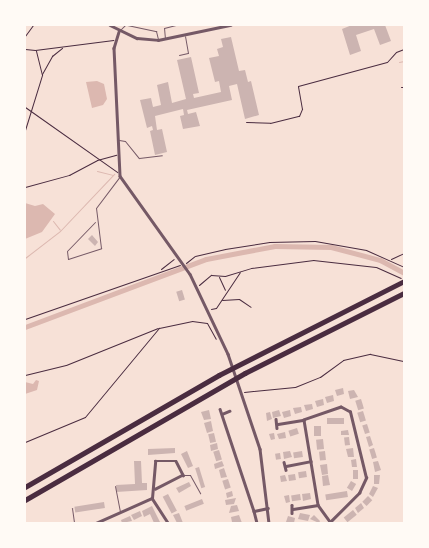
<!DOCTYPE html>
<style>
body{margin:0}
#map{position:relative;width:429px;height:548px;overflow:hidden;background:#f7e1d7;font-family:"Libre Baskerville",serif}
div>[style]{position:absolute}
.water>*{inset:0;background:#dcb8b0}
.stream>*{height:1px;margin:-0.5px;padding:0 0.5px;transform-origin:0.5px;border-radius:0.5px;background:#dcb8b0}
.canal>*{height:5px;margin:-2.5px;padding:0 2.5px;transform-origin:2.5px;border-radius:2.5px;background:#dcb8b0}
.building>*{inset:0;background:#ccb4b1;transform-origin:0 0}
.path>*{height:1px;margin:-0.5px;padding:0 0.5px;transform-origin:0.5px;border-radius:0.5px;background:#4a2c40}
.service>*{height:1px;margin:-0.5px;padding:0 0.5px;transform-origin:0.5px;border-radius:0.5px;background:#755966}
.minor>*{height:2.5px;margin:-1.25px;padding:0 1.25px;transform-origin:1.25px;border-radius:1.25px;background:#755966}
.tertiary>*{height:2.5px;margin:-1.25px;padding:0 1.25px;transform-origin:1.25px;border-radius:1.25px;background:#755966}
.motorway>*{height:4.5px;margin:-2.25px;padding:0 2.25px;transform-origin:2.25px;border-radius:2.25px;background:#4a2c40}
span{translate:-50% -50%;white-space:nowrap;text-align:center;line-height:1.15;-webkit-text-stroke:5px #fffaf5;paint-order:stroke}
.frame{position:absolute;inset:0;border:26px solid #fffaf5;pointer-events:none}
</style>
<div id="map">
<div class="water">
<i style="clip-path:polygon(97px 81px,104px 84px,107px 99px,103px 105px,92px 108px,86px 82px)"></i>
<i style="clip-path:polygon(25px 203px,35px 206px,43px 204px,55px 214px,42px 232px,25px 239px)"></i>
<i style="clip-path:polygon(36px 380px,39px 381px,37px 390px,25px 394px,25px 382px,33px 384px)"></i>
</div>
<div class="stream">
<i style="left:399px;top:62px;width:5px;rotate:-11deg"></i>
<i style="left:97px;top:171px;width:16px;rotate:14deg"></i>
<i style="left:53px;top:221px;width:11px;rotate:52deg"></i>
<i style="left:25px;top:258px;width:44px;rotate:-37.6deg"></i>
<i style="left:60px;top:231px;width:79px;rotate:-46.5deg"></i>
</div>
<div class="canal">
<i style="left:25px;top:327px;width:193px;rotate:-20.6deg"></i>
<i style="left:206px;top:259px;width:70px;rotate:-10.7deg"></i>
<i style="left:275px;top:246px;width:56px;rotate:1deg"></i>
<i style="left:331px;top:247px;width:51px;rotate:14.9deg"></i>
<i style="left:380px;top:260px;width:27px;rotate:28deg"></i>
</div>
<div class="building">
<i style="clip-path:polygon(352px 25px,385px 25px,391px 41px,380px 45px,374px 29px,356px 35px,361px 51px,350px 55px,342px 29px)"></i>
<i style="clip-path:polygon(231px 37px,239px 71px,245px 70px,248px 82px,251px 81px,259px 115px,245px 119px,237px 84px,229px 86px,232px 100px,187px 110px,188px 114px,196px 112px,200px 126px,183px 129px,180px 116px,184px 115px,183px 109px,155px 116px,157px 130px,162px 129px,167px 152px,155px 155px,150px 131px,153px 130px,152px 126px,147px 128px,140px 100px,151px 98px,153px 107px,161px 105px,157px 85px,168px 82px,172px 103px,186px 99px,177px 60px,191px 57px,199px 93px,193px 94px,194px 98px,221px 92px,219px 81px,215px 82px,209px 58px,219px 56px,217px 49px,223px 47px,221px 39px)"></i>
<i style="clip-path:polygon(92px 235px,98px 242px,95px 246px,88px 239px)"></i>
<i style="left:182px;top:290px;width:10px;height:6px;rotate:73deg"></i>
<i style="clip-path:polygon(343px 388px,344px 394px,337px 396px,335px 390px)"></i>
<i style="clip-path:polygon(354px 390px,358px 397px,350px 399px,348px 391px)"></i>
<i style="clip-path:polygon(333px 395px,334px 401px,327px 403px,325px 397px)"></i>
<i style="clip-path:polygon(323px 399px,324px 405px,317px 407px,315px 401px)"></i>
<i style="left:361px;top:399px;width:10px;height:6px;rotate:73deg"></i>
<i style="clip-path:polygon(312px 404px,313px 409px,306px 411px,304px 405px)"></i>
<i style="clip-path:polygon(301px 407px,302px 412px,295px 414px,293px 408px)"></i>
<i style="clip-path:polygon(209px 410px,211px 419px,204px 420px,201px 412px)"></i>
<i style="clip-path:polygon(279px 410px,281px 416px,273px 418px,272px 412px)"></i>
<i style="clip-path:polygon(290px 410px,291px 416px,284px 418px,282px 412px)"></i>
<i style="left:363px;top:411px;width:10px;height:6px;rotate:73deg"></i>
<i style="clip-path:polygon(270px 412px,272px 419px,267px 421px,266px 413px)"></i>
<i style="left:344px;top:418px;width:6px;height:17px;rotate:90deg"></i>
<i style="clip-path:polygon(211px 421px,213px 431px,207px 433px,204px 423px)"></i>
<i style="left:367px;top:424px;width:9px;height:5px;rotate:72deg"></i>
<i style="left:314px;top:426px;width:7px;height:10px"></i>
<i style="left:297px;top:428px;width:6px;height:9px;rotate:72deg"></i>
<i style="clip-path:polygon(348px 430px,349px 435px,341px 435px,341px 431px)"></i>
<i style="clip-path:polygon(285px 432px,286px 438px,279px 439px,277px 434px)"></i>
<i style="left:214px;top:433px;width:9px;height:6px;rotate:77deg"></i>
<i style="clip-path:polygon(274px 433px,275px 439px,271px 440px,269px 434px)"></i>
<i style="clip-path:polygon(370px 436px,373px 445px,369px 447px,366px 437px)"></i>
<i style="left:349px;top:437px;width:8px;height:5px;rotate:83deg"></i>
<i style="left:323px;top:439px;width:10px;height:7px;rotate:84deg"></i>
<i style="clip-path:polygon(217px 443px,218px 449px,211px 451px,210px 445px)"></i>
<i style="clip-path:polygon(175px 448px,175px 453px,148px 455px,148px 449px)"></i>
<i style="clip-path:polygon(353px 448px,354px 457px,348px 457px,346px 449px)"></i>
<i style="left:374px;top:448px;width:10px;height:5px;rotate:73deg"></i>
<i style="left:219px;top:450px;width:10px;height:6px;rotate:73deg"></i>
<i style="clip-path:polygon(187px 451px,193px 466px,188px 468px,181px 454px)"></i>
<i style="clip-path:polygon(290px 451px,292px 457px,284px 459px,283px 452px)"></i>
<i style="left:302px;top:451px;width:6px;height:9px;rotate:81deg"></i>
<i style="left:325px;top:451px;width:9px;height:6px;rotate:84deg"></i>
<i style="left:280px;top:453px;width:6px;height:5px;rotate:81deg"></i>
<i style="clip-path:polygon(356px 459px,357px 467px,352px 467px,351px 460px)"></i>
<i style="clip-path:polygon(134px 461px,141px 461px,142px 483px,147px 483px,147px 490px,116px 492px,116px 485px,135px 484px)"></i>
<i style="clip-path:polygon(222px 461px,224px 466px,215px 469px,214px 464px)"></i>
<i style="clip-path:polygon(378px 461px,381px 470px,375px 472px,373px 462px)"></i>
<i style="clip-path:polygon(327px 464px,328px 474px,322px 475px,320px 465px)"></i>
<i style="left:199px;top:467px;width:21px;height:4px;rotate:73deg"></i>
<i style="clip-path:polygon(224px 468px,227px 477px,221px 478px,219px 470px)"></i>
<i style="left:353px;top:470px;width:5px;height:9px"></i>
<i style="left:306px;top:471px;width:6px;height:8px;rotate:81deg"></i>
<i style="left:295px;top:474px;width:6px;height:7px;rotate:81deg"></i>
<i style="clip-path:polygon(285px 475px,287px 481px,281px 482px,280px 476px)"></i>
<i style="clip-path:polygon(328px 475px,330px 485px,323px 486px,322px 476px)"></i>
<i style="clip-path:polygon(374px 475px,380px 475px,379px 484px,374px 484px)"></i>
<i style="left:228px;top:479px;width:9px;height:6px;rotate:72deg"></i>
<i style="left:351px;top:481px;width:6px;height:8px;rotate:31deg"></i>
<i style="clip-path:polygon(189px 482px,191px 486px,179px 493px,176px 488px)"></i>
<i style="clip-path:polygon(373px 486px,378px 488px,373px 497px,369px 494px)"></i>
<i style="clip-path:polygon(232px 491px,233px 496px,227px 498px,226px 493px)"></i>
<i style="left:347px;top:491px;width:6px;height:22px;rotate:81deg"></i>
<i style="clip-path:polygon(310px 493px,311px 499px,303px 501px,302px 494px)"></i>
<i style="left:168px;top:494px;width:19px;height:6px;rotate:62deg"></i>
<i style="left:300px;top:494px;width:6px;height:9px;rotate:81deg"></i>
<i style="clip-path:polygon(289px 495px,290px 502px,286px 503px,284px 496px)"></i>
<i style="left:368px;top:496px;width:6px;height:8px;rotate:45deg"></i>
<i style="clip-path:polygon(236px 498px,234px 504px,226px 505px,225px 500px)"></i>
<i style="left:202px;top:499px;width:5px;height:19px;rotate:68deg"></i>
<i style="left:104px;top:502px;width:6px;height:30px;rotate:81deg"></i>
<i style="clip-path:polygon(361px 503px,364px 508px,358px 513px,355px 508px)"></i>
<i style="clip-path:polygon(237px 505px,239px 511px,229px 513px,231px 506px)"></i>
<i style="clip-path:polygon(152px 506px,160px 522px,158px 523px,154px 523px,150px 514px,144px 517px,142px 511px)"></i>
<i style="left:353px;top:510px;width:6px;height:12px;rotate:51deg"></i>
<i style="clip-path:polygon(140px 511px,142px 516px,134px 520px,131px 515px)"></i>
<i style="clip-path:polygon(179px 513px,183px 523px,177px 523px,173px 515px)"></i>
<i style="clip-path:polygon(300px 513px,310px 515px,308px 521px,298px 519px)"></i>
<i style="clip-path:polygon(239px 515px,242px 523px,232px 522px,231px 517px)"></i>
<i style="clip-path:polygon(314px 515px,320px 521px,319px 523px,310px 519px)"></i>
<i style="clip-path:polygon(130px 516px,132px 521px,122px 523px,121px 520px)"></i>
<i style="clip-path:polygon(288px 516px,295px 518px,294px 523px,286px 522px)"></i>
</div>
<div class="path">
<i style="left:25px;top:36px;width:14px;rotate:-54deg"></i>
<i style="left:25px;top:49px;width:10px;rotate:6deg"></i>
<i style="left:35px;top:50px;width:79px;rotate:-7.3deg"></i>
<i style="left:42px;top:74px;width:21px;rotate:-61deg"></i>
<i style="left:52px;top:56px;width:13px;rotate:-39deg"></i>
<i style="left:401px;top:87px;width:3px"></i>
<i style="left:25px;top:107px;width:113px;rotate:35.2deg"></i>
<i style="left:246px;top:122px;width:24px;rotate:2deg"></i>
<i style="left:270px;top:123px;width:30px;rotate:-14deg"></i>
<i style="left:299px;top:116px;width:8px;rotate:-67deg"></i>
<i style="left:302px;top:109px;width:23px;rotate:-100deg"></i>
<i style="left:298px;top:86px;width:92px;rotate:-15.1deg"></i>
<i style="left:387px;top:62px;width:13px;rotate:-48deg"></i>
<i style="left:396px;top:52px;width:9px;rotate:-21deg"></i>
<i style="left:25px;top:130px;width:58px;rotate:-72.8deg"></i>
<i style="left:42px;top:75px;width:25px;rotate:-104deg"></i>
<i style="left:25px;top:187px;width:46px;rotate:-15.3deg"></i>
<i style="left:69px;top:175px;width:32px;rotate:-28deg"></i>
<i style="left:97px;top:160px;width:20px;rotate:-15deg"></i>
<i style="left:391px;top:259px;width:14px;rotate:-25deg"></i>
<i style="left:186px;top:263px;width:11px;rotate:-38deg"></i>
<i style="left:195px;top:256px;width:31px;rotate:-13deg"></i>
<i style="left:225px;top:249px;width:45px;rotate:-9deg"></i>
<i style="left:269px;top:242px;width:46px;rotate:-1.2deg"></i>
<i style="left:315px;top:241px;width:52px;rotate:10deg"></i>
<i style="left:366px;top:250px;width:42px;rotate:24.1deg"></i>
<i style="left:161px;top:269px;width:16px;rotate:-38deg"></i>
<i style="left:219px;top:277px;width:14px;rotate:65deg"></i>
<i style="left:199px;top:285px;width:16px;rotate:-40deg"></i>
<i style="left:211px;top:275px;width:14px;rotate:4deg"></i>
<i style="left:225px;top:276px;width:27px;rotate:-17deg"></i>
<i style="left:251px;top:268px;width:63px;rotate:-7.4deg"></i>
<i style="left:313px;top:260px;width:63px;rotate:6.3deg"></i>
<i style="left:376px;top:267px;width:27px;rotate:24deg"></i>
<i style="left:222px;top:300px;width:17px;rotate:-3deg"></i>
<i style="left:239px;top:299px;width:14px;rotate:34deg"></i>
<i style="left:211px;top:309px;width:5px;rotate:-11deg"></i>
<i style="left:216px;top:308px;width:43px;rotate:-56.3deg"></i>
<i style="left:25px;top:319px;width:164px;rotate:-19.2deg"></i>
<i style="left:25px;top:375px;width:42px;rotate:-13.7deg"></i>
<i style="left:66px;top:365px;width:99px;rotate:-21.9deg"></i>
<i style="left:244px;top:392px;width:51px;rotate:-5.6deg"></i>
<i style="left:295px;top:387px;width:27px;rotate:-22deg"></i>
<i style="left:320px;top:377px;width:29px;rotate:-36deg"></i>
<i style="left:343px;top:360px;width:28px;rotate:-13deg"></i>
<i style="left:370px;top:354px;width:35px;rotate:12deg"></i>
<i style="left:25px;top:442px;width:65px;rotate:-22.6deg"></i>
<i style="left:85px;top:417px;width:116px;rotate:-50.3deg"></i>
<i style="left:159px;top:328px;width:34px;rotate:-12deg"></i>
<i style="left:192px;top:321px;width:15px;rotate:8deg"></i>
<i style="left:207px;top:323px;width:18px;rotate:61deg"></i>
</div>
<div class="service">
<i style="left:127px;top:25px;width:30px;rotate:12deg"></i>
<i style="left:156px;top:31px;width:8px;rotate:76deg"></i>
<i style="left:120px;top:30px;width:7px;rotate:-45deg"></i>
<i style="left:165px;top:39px;width:11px;rotate:-95deg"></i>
<i style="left:164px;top:28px;width:12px;rotate:-14deg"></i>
<i style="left:179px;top:55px;width:9px;rotate:-13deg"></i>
<i style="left:188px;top:53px;width:17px;rotate:-100deg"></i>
<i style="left:119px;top:140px;width:6px;rotate:9deg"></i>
<i style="left:125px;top:141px;width:22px;rotate:51deg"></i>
<i style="left:139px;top:158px;width:23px;rotate:-7deg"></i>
<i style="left:95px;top:222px;width:40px;rotate:134deg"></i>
<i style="left:67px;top:251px;width:8px;rotate:83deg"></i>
<i style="left:68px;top:259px;width:35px;rotate:-18deg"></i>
<i style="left:101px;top:248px;width:40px;rotate:-97.1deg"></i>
<i style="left:96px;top:208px;width:39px;rotate:-53deg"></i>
<i style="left:183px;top:475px;width:7px"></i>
<i style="left:190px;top:475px;width:21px;rotate:61deg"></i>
<i style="left:115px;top:486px;width:26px;rotate:79deg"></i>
<i style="left:72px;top:508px;width:15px;rotate:82deg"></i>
</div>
<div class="minor">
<i style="left:220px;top:409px;width:108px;rotate:71.6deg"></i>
<i style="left:254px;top:511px;width:14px;rotate:-12deg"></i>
<i style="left:222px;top:414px;width:8px;rotate:-23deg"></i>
<i style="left:276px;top:419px;width:9px;rotate:84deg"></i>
<i style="left:278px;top:424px;width:26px;rotate:-9deg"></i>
<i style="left:284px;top:462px;width:8px;rotate:76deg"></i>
<i style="left:286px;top:466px;width:25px;rotate:-11deg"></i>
<i style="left:152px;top:498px;width:37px;rotate:-85deg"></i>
<i style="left:155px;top:461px;width:21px"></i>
<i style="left:176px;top:461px;width:16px;rotate:63deg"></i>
<i style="left:183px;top:475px;width:31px;rotate:153deg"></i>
<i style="left:292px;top:505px;width:8px;rotate:90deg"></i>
<i style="left:293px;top:509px;width:25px;rotate:-9deg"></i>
<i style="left:254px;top:511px;width:12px;rotate:76deg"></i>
<i style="left:331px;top:521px;width:40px;rotate:-45deg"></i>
<i style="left:359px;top:493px;width:17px;rotate:-65deg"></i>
<i style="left:366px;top:478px;width:68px;rotate:-103.6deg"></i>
<i style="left:350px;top:412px;width:10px;rotate:-151deg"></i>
<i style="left:341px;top:407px;width:39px;rotate:161deg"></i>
<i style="left:304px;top:420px;width:86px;rotate:80.6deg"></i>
<i style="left:318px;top:505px;width:22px;rotate:54deg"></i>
<i style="left:96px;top:523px;width:61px;rotate:-24.1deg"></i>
<i style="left:152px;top:498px;width:30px;rotate:57deg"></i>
</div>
<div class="tertiary">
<i style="left:110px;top:25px;width:30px;rotate:26deg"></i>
<i style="left:137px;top:38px;width:21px;rotate:5deg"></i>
<i style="left:158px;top:40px;width:74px;rotate:-11.8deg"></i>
<i style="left:119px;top:32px;width:17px;rotate:107deg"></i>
<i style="left:114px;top:48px;width:128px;rotate:87.3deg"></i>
<i style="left:120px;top:176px;width:120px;rotate:54.5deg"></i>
<i style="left:190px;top:274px;width:89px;rotate:64.6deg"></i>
<i style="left:228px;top:354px;width:100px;rotate:71.4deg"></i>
<i style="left:260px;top:449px;width:75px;rotate:83.1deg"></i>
</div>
<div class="motorway">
<i style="left:25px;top:487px;width:224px;rotate:-30deg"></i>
<i style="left:219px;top:375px;width:208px;rotate:-26.9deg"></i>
<i style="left:25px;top:500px;width:254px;rotate:-30deg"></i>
<i style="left:245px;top:373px;width:178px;rotate:-26.7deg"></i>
</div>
<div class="frame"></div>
</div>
